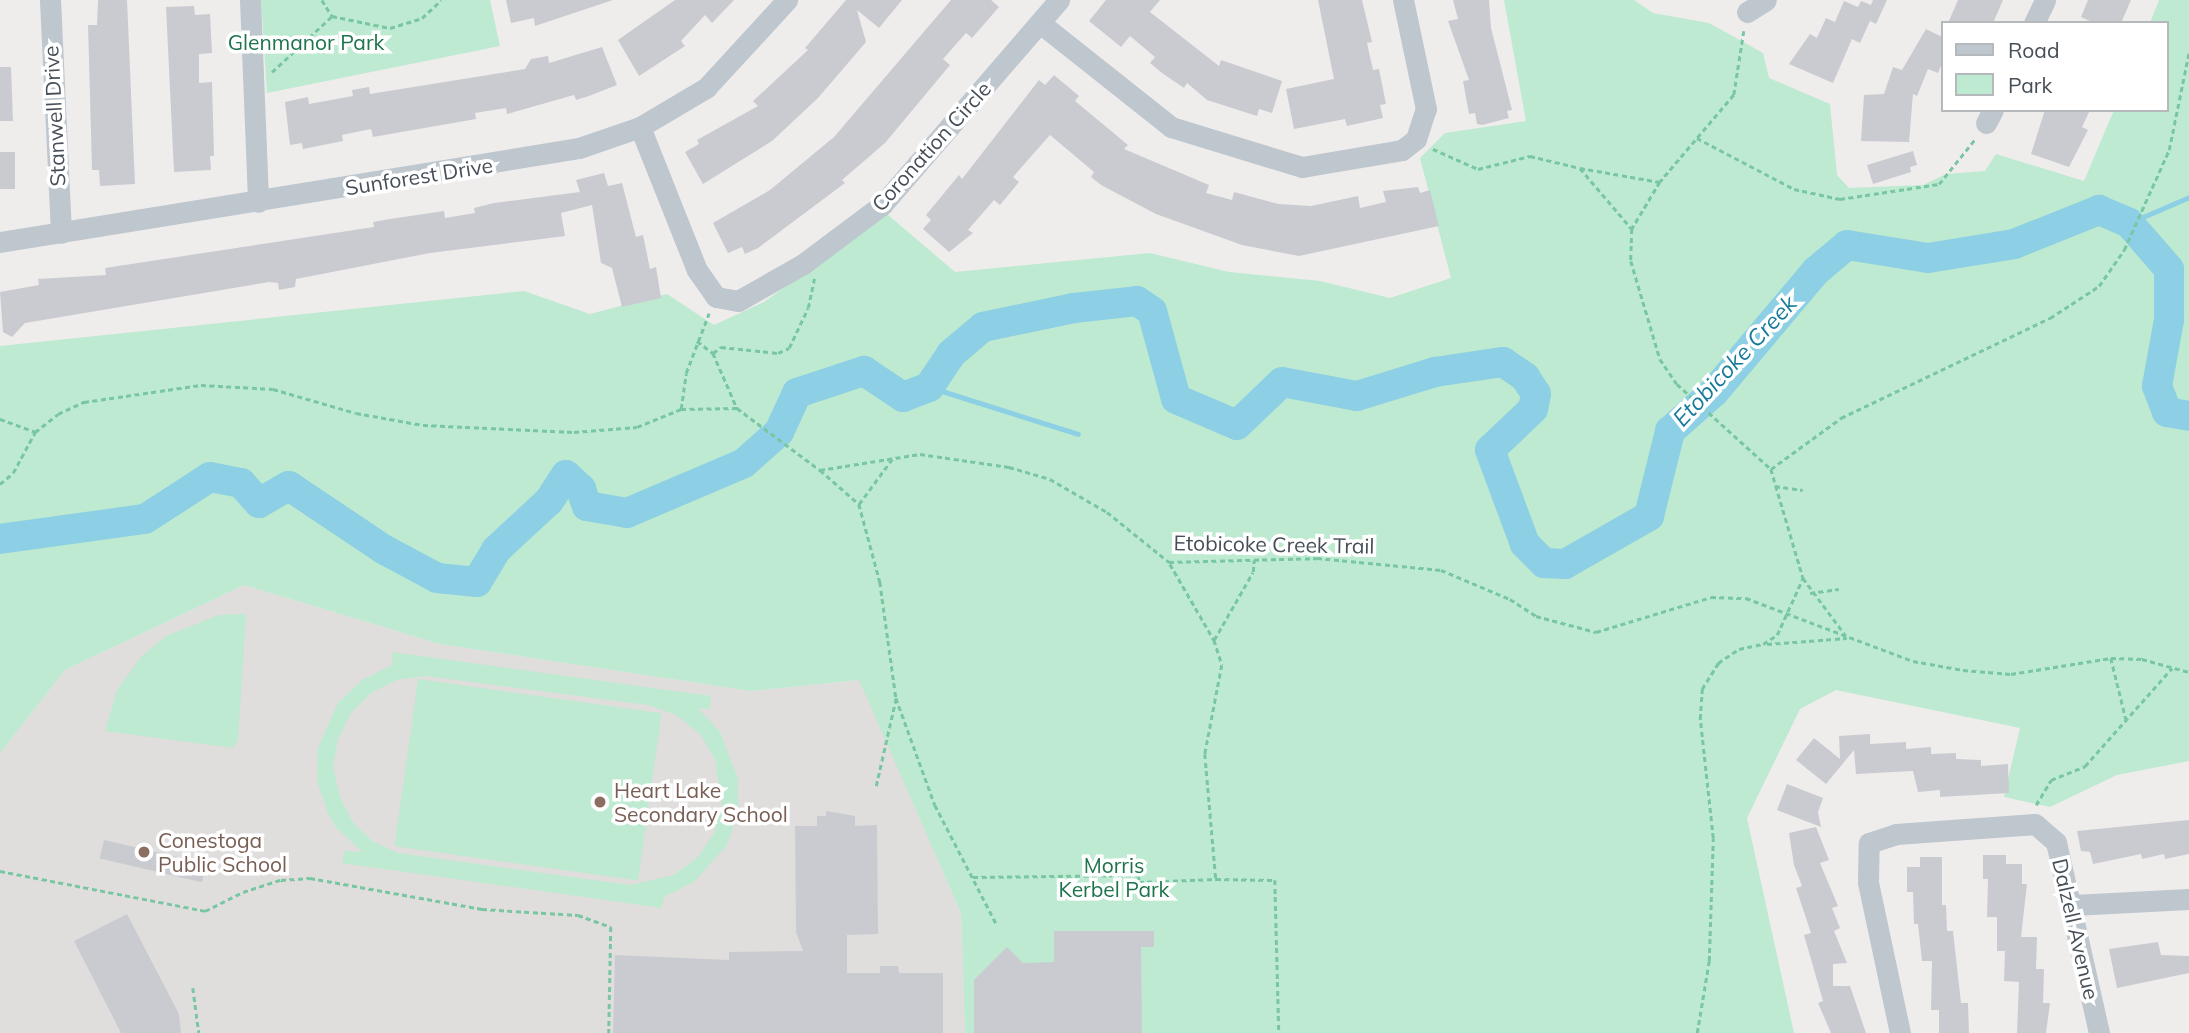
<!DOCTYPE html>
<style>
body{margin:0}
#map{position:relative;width:2189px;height:1033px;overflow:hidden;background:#efecec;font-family:Mulish,sans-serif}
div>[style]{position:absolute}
.education>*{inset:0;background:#e0dddd}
.green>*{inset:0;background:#bdead0;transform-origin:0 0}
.stream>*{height:5px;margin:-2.5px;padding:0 2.5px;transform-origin:2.5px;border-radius:2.5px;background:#8dcfe4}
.river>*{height:30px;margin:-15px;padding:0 15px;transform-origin:15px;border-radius:15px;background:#8dcfe4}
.building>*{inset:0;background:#cacbd1;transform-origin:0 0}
.path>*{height:2.5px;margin-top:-1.25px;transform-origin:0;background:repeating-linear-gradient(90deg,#78c6a2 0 5px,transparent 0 8.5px)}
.minor>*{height:21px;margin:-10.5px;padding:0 10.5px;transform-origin:10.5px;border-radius:10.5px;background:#bec6ce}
.dots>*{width:19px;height:19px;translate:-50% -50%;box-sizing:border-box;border:4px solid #fff;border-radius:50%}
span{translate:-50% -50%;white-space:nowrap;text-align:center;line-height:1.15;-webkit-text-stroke:7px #fff;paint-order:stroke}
.park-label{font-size:21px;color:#1d734c}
.street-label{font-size:21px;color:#464f58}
.education-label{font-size:21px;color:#785e54}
.left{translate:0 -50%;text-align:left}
.water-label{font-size:23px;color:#167a9b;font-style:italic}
.legend{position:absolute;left:1941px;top:21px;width:228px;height:91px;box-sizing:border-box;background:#fff;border:2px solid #b5b9bc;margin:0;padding:9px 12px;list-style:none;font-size:21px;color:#464f58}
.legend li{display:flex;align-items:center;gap:14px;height:35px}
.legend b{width:35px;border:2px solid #b5b9bc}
</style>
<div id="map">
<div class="education">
<i style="clip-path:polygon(244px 585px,440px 644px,751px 691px,860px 680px,961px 913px,965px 1033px,0 1033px,0 753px,65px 670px)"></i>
</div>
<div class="green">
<i style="clip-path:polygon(261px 0,490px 0,500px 46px,267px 93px)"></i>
<i style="clip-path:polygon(1504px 0,1634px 0,1653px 13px,1709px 23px,1763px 53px,1769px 78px,1830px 104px,1837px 175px,1849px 188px,1923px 185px,1946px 174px,1985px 171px,1996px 154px,2084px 181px,2114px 110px,2166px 110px,2166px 23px,2150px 23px,2159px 0,2189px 0,2189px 761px,2117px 775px,2050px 807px,2004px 797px,2020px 728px,1836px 690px,1800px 709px,1747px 818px,1794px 1033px,965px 1033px,961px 913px,859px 680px,751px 691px,440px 644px,244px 585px,65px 670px,0 753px,0 346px,524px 291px,590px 314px,667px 294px,714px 325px,764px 302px,887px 214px,955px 272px,1150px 253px,1229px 272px,1320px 281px,1390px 298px,1451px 278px,1420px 158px,1445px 133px,1526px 121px)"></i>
<i style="clip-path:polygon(246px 614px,238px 741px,233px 748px,105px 731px,117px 690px,141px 657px,166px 636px,219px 615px)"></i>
<i style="clip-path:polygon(evenodd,392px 652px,711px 696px,710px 709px,698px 708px,720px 732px,738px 779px,738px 812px,727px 845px,694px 882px,664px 897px,662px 908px,342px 863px,344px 851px,363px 852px,337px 829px,328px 814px,317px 781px,318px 748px,338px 703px,362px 680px,392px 665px,392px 652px,426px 676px,648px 705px,676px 715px,700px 734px,715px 759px,722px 804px,715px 832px,698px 857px,674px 875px,630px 885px,398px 853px,372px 841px,352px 821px,340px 797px,333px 767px,338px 739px,351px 713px,371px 693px,397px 680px,426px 676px)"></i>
<i style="left:418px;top:679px;width:246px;height:169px;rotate:8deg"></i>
</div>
<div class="stream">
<i style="left:2129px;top:223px;width:65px;rotate:-23.4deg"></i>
<i style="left:929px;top:387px;width:156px;rotate:17.5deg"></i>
</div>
<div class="river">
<i style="left:0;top:539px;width:146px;rotate:-7.9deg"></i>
<i style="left:145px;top:519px;width:77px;rotate:-32.9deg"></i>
<i style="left:210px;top:477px;width:32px;rotate:11deg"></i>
<i style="left:241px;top:483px;width:27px;rotate:48deg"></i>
<i style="left:259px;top:503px;width:34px;rotate:-30deg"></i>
<i style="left:289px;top:486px;width:113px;rotate:33.8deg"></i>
<i style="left:383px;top:549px;width:61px;rotate:28.2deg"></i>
<i style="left:437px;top:578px;width:40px;rotate:5.7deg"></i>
<i style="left:477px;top:582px;width:37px;rotate:-59deg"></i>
<i style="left:496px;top:550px;width:72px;rotate:-42.8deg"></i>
<i style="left:549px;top:501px;width:31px;rotate:-57deg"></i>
<i style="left:566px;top:475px;width:21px;rotate:43deg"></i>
<i style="left:581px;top:489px;width:18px;rotate:71deg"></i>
<i style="left:587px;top:506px;width:41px;rotate:9.9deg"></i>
<i style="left:627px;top:513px;width:127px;rotate:-23.1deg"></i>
<i style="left:744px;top:463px;width:47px;rotate:-41.5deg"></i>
<i style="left:779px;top:432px;width:43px;rotate:-65.2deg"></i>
<i style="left:797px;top:393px;width:71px;rotate:-18.2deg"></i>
<i style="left:864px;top:371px;width:47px;rotate:33.7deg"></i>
<i style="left:903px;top:397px;width:28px;rotate:-21deg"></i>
<i style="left:929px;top:387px;width:40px;rotate:-56deg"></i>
<i style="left:951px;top:354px;width:42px;rotate:-40.2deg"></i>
<i style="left:983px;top:327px;width:93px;rotate:-11.8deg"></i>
<i style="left:1074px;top:308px;width:63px;rotate:-6.3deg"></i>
<i style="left:1137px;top:301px;width:18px;rotate:34deg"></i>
<i style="left:1152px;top:311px;width:91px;rotate:74.7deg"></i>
<i style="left:1176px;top:399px;width:66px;rotate:23.1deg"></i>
<i style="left:1237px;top:425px;width:62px;rotate:-43.7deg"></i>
<i style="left:1282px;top:382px;width:76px;rotate:10.6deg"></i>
<i style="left:1357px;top:396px;width:82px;rotate:-17.1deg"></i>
<i style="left:1435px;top:372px;width:69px;rotate:-8.4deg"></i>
<i style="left:1503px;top:362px;width:27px;rotate:34deg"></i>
<i style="left:1525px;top:377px;width:20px;rotate:57deg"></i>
<i style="left:1536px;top:394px;width:15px;rotate:101deg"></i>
<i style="left:1533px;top:409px;width:59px;rotate:136.4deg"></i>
<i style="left:1490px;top:450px;width:100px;rotate:69.6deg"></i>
<i style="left:1525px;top:544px;width:27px;rotate:45deg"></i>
<i style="left:1544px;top:563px;width:21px;rotate:3deg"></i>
<i style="left:1565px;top:564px;width:97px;rotate:-29.7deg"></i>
<i style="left:1649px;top:516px;width:88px;rotate:-76.1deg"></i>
<i style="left:1670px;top:431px;width:59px;rotate:-41.6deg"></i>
<i style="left:1714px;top:392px;width:158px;rotate:-49.9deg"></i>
<i style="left:1816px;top:271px;width:40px;rotate:-40deg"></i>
<i style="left:1847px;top:245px;width:82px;rotate:9.1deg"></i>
<i style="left:1928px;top:258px;width:87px;rotate:-9.2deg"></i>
<i style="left:2014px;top:244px;width:92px;rotate:-21.8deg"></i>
<i style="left:2099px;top:210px;width:33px;rotate:23deg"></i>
<i style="left:2129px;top:223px;width:61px;rotate:49deg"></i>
<i style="left:2169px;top:269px;width:51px;rotate:90deg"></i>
<i style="left:2169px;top:320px;width:67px;rotate:100.3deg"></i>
<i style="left:2157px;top:386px;width:28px;rotate:69deg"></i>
<i style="left:2167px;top:412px;width:22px;rotate:10deg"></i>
</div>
<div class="building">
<i style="clip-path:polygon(98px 0,127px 0,135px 184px,100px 186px,99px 170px,92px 170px,88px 25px,97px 25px)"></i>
<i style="clip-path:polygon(506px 0,613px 0,535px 26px,534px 18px,511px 23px)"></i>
<i style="clip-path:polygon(675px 0,734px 0,712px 23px,705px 15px,681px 41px,685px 46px,639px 76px,618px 40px)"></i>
<i style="clip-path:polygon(846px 0,902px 0,879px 28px,857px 10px,866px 42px,818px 98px,772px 141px,703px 184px,685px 152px,699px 144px,697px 140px,758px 106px,753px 101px,808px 50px,805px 48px)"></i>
<i style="clip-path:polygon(951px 0,991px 0,999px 7px,972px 38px,966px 33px,943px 59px,950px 65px,885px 143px,842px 180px,845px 183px,758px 248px,745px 254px,742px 247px,728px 253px,713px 223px,770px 190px,834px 137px)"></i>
<i style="clip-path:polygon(1106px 0,1160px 0,1150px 12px,1219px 66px,1221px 60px,1282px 81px,1272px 113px,1259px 109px,1257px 116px,1207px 100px,1187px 83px,1184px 88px,1162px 73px,1150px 63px,1155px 57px,1130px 36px,1121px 47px,1089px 21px)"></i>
<i style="clip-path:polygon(1318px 0,1362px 0,1372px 42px,1367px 43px,1373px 70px,1379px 69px,1386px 104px,1380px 105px,1383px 118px,1347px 126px,1345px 119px,1294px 129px,1286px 89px,1334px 79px)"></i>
<i style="clip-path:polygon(1453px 0,1489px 0,1491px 28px,1512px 110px,1507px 111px,1509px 118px,1482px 125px,1477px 124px,1475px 113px,1469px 114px,1463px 81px,1469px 80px,1448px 21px,1458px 19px)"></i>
<i style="clip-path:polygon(1873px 0,1887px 0,1876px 24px,1870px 21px,1860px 43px,1852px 39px,1833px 83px,1789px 64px,1810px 34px,1817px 38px,1826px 18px,1835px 22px,1844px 1px,1858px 7px,1861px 1px,1871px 5px)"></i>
<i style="clip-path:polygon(1958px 0,2003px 0,1993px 23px,1948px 23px)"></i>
<i style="clip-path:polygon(2088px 0,2131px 0,2121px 23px,2094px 23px,2081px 17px)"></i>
<i style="clip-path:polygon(194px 6px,195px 15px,210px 14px,212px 53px,199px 54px,199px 83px,212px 82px,214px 156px,210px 156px,211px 170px,174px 172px,166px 7px)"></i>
<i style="clip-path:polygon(1926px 29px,1942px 37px,1942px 63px,1938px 73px,1928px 69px,1917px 96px,1913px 94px,1909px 142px,1861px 141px,1864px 95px,1884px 94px,1893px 67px,1902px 70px)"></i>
<i style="clip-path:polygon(602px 47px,617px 85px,589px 96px,576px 100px,574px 95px,507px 114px,506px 108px,475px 113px,476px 119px,373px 137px,371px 129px,342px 135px,343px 141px,303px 149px,302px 143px,290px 145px,285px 102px,308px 97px,309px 104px,353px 96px,352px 90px,369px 87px,370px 94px,525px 69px,531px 59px,548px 56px,549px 63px)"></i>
<i style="clip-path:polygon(0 67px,11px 67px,13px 121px,0 121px)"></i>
<i style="clip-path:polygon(1054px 75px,1079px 96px,1075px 101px,1128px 145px,1124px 149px,1209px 185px,1206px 193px,1232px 200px,1234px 192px,1278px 204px,1311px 206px,1358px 196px,1360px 208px,1386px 202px,1383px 191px,1418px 187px,1420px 193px,1430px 190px,1439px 226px,1299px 256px,1242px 245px,1156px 214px,1101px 185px,1091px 177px,1094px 172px,1050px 135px,1013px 177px,1019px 182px,1000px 205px,994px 200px,968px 230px,973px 233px,949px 252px,923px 229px,931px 220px,926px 215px,959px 175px,962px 179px,1039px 80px,1045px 85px)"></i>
<i style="clip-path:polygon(2045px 110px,2090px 110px,2082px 127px,2088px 130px,2069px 167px,2031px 154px)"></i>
<i style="clip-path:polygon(1913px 151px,1917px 165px,1910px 167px,1911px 172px,1873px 184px,1867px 165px)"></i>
<i style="left:0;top:152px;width:15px;height:37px"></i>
<i style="clip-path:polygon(604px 173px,608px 186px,622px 183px,636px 237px,643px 235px,650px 269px,656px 267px,661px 298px,622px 307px,612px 268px,601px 263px,592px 205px,561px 213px,565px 236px,430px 253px,296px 279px,295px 287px,279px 290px,278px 283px,269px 282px,25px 323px,12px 337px,3px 332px,0 292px,39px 285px,38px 279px,106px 275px,105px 268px,374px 227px,373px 222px,390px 219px,444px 211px,445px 218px,475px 213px,474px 208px,494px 203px,580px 192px,576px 180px)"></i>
<i style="clip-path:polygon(1870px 734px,1870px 744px,1906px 742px,1906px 749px,1931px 747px,1931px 754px,1956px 753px,1956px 759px,1981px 760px,1981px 766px,2008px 764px,2009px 793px,1940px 797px,1940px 790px,1918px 792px,1913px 771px,1856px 774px,1854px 750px,1826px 784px,1796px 760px,1814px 738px,1840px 759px,1839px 736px)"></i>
<i style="clip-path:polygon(1787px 784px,1823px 798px,1818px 812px,1821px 827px,1777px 810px)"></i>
<i style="clip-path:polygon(826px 811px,855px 816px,855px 826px,877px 825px,878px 934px,847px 935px,847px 973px,880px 973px,880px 966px,898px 966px,899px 973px,943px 973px,943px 1033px,613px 1033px,615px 955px,729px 960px,729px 952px,803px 951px,796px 932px,795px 826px,817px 826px,817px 816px,826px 816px)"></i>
<i style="clip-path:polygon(2189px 820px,2189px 854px,2165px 859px,2164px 854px,2142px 859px,2141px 854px,2093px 864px,2090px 852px,2081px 851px,2077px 831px)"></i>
<i style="clip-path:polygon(1816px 827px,1829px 860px,1820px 863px,1838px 906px,1832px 908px,1840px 928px,1834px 931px,1847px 963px,1833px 964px,1833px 986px,1850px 986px,1866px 1033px,1831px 1033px,1818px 1003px,1823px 1001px,1804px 935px,1811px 933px,1796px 888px,1802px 886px,1794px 865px,1789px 833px)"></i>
<i style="left:104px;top:840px;width:105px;height:19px;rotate:13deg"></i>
<i style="clip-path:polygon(1983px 855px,2006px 855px,2006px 864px,2022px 864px,2022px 884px,2027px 884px,2021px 937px,2037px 937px,2036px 969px,2044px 969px,2043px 1003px,2050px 1003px,2046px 1033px,2017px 1033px,2019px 982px,2004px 981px,2005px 951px,1997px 951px,1997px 917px,1987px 917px,1988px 879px,1983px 879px)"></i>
<i style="clip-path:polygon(1920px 857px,1942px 857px,1942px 905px,1946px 905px,1947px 931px,1953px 931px,1961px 1003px,1968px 1003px,1969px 1033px,1939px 1033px,1939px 1010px,1931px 1010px,1932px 961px,1922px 961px,1918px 924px,1914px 924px,1913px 892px,1907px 892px,1907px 867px,1920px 867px)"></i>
<i style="clip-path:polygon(127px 914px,179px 1014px,181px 1033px,121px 1033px,74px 941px)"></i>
<i style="clip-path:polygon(1054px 931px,1154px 931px,1154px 947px,1141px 947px,1142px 1033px,974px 1033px,974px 980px,1007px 947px,1023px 963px,1054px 962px)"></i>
<i style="clip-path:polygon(2158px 942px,2161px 955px,2189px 956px,2189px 973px,2117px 988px,2109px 949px)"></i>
</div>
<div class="path">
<i style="left:322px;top:0;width:19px;rotate:58deg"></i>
<i style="left:1744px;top:31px;width:65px;rotate:98.9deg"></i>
<i style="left:1734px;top:95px;width:114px;rotate:130.4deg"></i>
<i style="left:1660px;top:182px;width:55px;rotate:120.8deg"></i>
<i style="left:1632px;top:229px;width:32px;rotate:92deg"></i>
<i style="left:1631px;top:261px;width:102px;rotate:73.5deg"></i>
<i style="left:1660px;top:359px;width:30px;rotate:56deg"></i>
<i style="left:1677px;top:384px;width:127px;rotate:42.1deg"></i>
<i style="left:1771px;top:469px;width:114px;rotate:73.6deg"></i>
<i style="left:1803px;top:578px;width:72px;rotate:53.4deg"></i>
<i style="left:272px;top:72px;width:82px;rotate:-43deg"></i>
<i style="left:332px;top:16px;width:59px;rotate:11.7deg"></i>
<i style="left:390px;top:28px;width:34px;rotate:-17deg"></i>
<i style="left:422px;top:18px;width:26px;rotate:-43deg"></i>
<i style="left:1697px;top:138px;width:110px;rotate:27.7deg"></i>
<i style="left:1794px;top:189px;width:47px;rotate:12.3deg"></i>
<i style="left:1840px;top:199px;width:100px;rotate:-8.6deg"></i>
<i style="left:1939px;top:184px;width:59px;rotate:-51.2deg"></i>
<i style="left:1433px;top:149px;width:49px;rotate:24deg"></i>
<i style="left:1478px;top:169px;width:54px;rotate:-14deg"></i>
<i style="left:1530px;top:156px;width:51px;rotate:13.5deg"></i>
<i style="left:1580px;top:168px;width:80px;rotate:49.6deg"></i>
<i style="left:1580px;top:168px;width:81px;rotate:9.9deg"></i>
<i style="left:697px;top:341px;width:20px;rotate:37deg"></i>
<i style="left:713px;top:353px;width:60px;rotate:66.4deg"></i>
<i style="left:713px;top:353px;width:10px;rotate:-37deg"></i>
<i style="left:721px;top:347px;width:57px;rotate:6deg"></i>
<i style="left:778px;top:353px;width:12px;rotate:-24deg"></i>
<i style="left:789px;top:348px;width:44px;rotate:-64.6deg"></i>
<i style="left:808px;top:308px;width:30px;rotate:-78deg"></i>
<i style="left:681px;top:409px;width:36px;rotate:-82deg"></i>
<i style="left:686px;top:373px;width:64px;rotate:-69deg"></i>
<i style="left:0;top:419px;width:37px;rotate:20deg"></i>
<i style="left:1771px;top:469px;width:87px;rotate:-36.1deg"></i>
<i style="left:1841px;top:418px;width:232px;rotate:-25.6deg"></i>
<i style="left:2050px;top:318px;width:59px;rotate:-33.1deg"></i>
<i style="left:2099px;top:286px;width:44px;rotate:-55.2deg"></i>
<i style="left:2124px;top:250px;width:110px;rotate:-65.8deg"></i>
<i style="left:2169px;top:150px;width:100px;rotate:-78.5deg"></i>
<i style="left:820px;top:470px;width:52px;rotate:41.1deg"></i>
<i style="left:859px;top:504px;width:81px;rotate:74.9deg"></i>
<i style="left:880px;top:582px;width:117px;rotate:82.1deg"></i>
<i style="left:896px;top:698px;width:114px;rotate:70deg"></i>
<i style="left:935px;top:805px;width:133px;rotate:62.7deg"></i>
<i style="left:0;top:484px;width:17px;rotate:-40deg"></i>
<i style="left:13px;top:473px;width:47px;rotate:-61.8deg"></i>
<i style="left:35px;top:432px;width:29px;rotate:-38deg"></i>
<i style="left:58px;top:414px;width:29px;rotate:-25deg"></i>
<i style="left:84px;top:402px;width:118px;rotate:-8.3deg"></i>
<i style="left:201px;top:385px;width:72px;rotate:3.2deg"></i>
<i style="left:273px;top:389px;width:86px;rotate:16.1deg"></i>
<i style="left:356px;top:413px;width:68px;rotate:10.2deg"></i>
<i style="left:423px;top:425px;width:151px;rotate:2.7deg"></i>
<i style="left:574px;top:432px;width:63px;rotate:-4.5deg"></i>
<i style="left:637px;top:427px;width:48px;rotate:-22.2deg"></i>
<i style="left:681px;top:409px;width:56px;rotate:-1deg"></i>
<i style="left:737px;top:408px;width:104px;rotate:36.8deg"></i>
<i style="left:820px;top:470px;width:101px;rotate:-9.1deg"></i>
<i style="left:920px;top:454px;width:90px;rotate:8.3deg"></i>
<i style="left:1009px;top:467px;width:43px;rotate:16.3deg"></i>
<i style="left:1050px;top:479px;width:66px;rotate:30.1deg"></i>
<i style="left:1107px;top:512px;width:80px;rotate:38.9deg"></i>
<i style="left:1169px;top:562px;width:148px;rotate:-1.5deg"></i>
<i style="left:1317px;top:558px;width:125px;rotate:5.5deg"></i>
<i style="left:1441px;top:570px;width:75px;rotate:22.8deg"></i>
<i style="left:1510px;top:599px;width:31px;rotate:33deg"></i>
<i style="left:1536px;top:616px;width:62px;rotate:14.9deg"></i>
<i style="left:1596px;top:632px;width:120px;rotate:-16.9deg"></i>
<i style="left:1711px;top:597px;width:35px;rotate:2deg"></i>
<i style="left:1746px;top:598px;width:178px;rotate:20.7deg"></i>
<i style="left:1913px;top:661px;width:51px;rotate:10.2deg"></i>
<i style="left:1963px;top:670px;width:48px;rotate:4.8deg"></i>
<i style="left:2011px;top:674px;width:101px;rotate:-9.1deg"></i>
<i style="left:2111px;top:658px;width:31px;rotate:2deg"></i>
<i style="left:2142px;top:659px;width:49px;rotate:15.5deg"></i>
<i style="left:1775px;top:486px;width:28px;rotate:8deg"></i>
<i style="left:859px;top:504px;width:56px;rotate:-53.7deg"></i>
<i style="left:1170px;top:564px;width:88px;rotate:59.9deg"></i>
<i style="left:1214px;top:640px;width:26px;rotate:72deg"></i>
<i style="left:1222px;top:665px;width:91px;rotate:100.8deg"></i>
<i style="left:1205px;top:754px;width:125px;rotate:85deg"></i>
<i style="left:1216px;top:879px;width:59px;rotate:1deg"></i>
<i style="left:1275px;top:880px;width:153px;rotate:88.5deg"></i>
<i style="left:1810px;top:593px;width:29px;rotate:-8deg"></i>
<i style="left:1214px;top:640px;width:78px;rotate:-60.2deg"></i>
<i style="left:1253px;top:572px;width:12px;rotate:-85deg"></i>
<i style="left:1767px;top:644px;width:80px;rotate:-4.3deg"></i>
<i style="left:2111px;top:658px;width:63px;rotate:76.2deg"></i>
<i style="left:876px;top:786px;width:90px;rotate:-77.2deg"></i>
<i style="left:2036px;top:805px;width:29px;rotate:-59deg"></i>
<i style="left:2051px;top:780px;width:37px;rotate:-22deg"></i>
<i style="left:2085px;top:766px;width:131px;rotate:-48.4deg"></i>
<i style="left:0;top:871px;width:209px;rotate:11deg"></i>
<i style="left:205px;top:911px;width:42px;rotate:-26.6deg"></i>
<i style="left:243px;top:892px;width:40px;rotate:-18deg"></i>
<i style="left:281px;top:880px;width:29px;rotate:-4deg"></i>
<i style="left:310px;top:878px;width:175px;rotate:10.2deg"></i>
<i style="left:482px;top:909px;width:96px;rotate:3.6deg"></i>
<i style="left:578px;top:915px;width:35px;rotate:20deg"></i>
<i style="left:611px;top:927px;width:106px;rotate:91.1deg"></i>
<i style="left:973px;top:877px;width:166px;rotate:-0.7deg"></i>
<i style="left:1139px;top:875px;width:7px;rotate:90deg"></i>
<i style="left:1139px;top:882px;width:77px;rotate:-2.2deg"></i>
<i style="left:193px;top:988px;width:45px;rotate:82.4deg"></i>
<i style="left:1697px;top:1033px;width:73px;rotate:-80.5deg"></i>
<i style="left:1709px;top:961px;width:123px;rotate:-88.1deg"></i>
<i style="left:1713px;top:838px;width:120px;rotate:-96.2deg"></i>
<i style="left:1700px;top:719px;width:30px;rotate:-86deg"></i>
<i style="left:1702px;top:689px;width:31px;rotate:-58deg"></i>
<i style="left:1718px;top:663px;width:25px;rotate:-34deg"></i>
<i style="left:1739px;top:649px;width:25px;rotate:-12deg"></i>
<i style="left:1763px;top:644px;width:17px;rotate:-33deg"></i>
<i style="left:1777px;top:635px;width:63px;rotate:-65.5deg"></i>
</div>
<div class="minor">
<i style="left:50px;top:0;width:233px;rotate:87.3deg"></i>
<i style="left:250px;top:0;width:202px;rotate:87.7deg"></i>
<i style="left:1747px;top:12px;width:22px;rotate:-32deg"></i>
<i style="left:1040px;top:23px;width:167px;rotate:38.4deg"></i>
<i style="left:1171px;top:127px;width:137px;rotate:17deg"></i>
<i style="left:1302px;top:167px;width:101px;rotate:-9.6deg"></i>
<i style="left:1402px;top:150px;width:18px;rotate:-38deg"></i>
<i style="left:1416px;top:139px;width:32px;rotate:-72deg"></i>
<i style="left:1426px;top:109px;width:111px;rotate:-101.9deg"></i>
<i style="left:2034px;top:23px;width:25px;rotate:-64deg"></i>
<i style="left:1986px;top:123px;width:15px;rotate:-62deg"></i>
<i style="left:640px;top:127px;width:154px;rotate:68.3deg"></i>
<i style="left:697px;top:270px;width:33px;rotate:55deg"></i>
<i style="left:716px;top:297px;width:22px;rotate:10deg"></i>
<i style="left:738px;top:301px;width:75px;rotate:-29.6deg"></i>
<i style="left:803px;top:264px;width:99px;rotate:-36.8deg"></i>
<i style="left:882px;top:205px;width:271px;rotate:-49.2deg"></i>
<i style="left:0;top:242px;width:587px;rotate:-9.22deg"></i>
<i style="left:579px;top:148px;width:65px;rotate:-19deg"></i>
<i style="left:640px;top:127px;width:77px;rotate:-30.6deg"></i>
<i style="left:706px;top:88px;width:120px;rotate:-47.4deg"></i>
<i style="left:2073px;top:905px;width:116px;rotate:-3deg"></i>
<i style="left:1900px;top:1033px;width:154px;rotate:-102deg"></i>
<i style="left:1868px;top:882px;width:39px;rotate:-89deg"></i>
<i style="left:1869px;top:843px;width:28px;rotate:-18deg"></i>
<i style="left:1896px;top:834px;width:139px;rotate:-4.1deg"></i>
<i style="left:2035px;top:824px;width:28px;rotate:41deg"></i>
<i style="left:2056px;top:842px;width:196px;rotate:77.3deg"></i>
</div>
<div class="dots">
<i style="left:600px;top:802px;background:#8d6e63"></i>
<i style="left:144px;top:852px;background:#8d6e63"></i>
</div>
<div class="park-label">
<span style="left:306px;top:42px">Glenmanor Park</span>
<span style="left:1114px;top:877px">Morris<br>Kerbel Park</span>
</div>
<div class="street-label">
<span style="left:54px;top:116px;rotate:-93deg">Stanwell Drive</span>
<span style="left:931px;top:146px;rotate:-48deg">Coronation Circle</span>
<span style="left:419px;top:176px;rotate:-9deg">Sunforest Drive</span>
<span style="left:1274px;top:544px;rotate:1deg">Etobicoke Creek Trail</span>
<span style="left:2076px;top:929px;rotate:77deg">Dalzell Avenue</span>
</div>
<div class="education-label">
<span class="left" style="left:614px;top:802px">Heart Lake<br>Secondary School</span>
<span class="left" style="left:158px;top:852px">Conestoga<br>Public School</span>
</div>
<div class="water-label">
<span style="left:1735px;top:361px;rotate:-47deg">Etobicoke Creek</span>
</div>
<ul class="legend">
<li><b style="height:9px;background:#bec6ce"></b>Road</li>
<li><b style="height:19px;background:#bdead0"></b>Park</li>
</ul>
</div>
